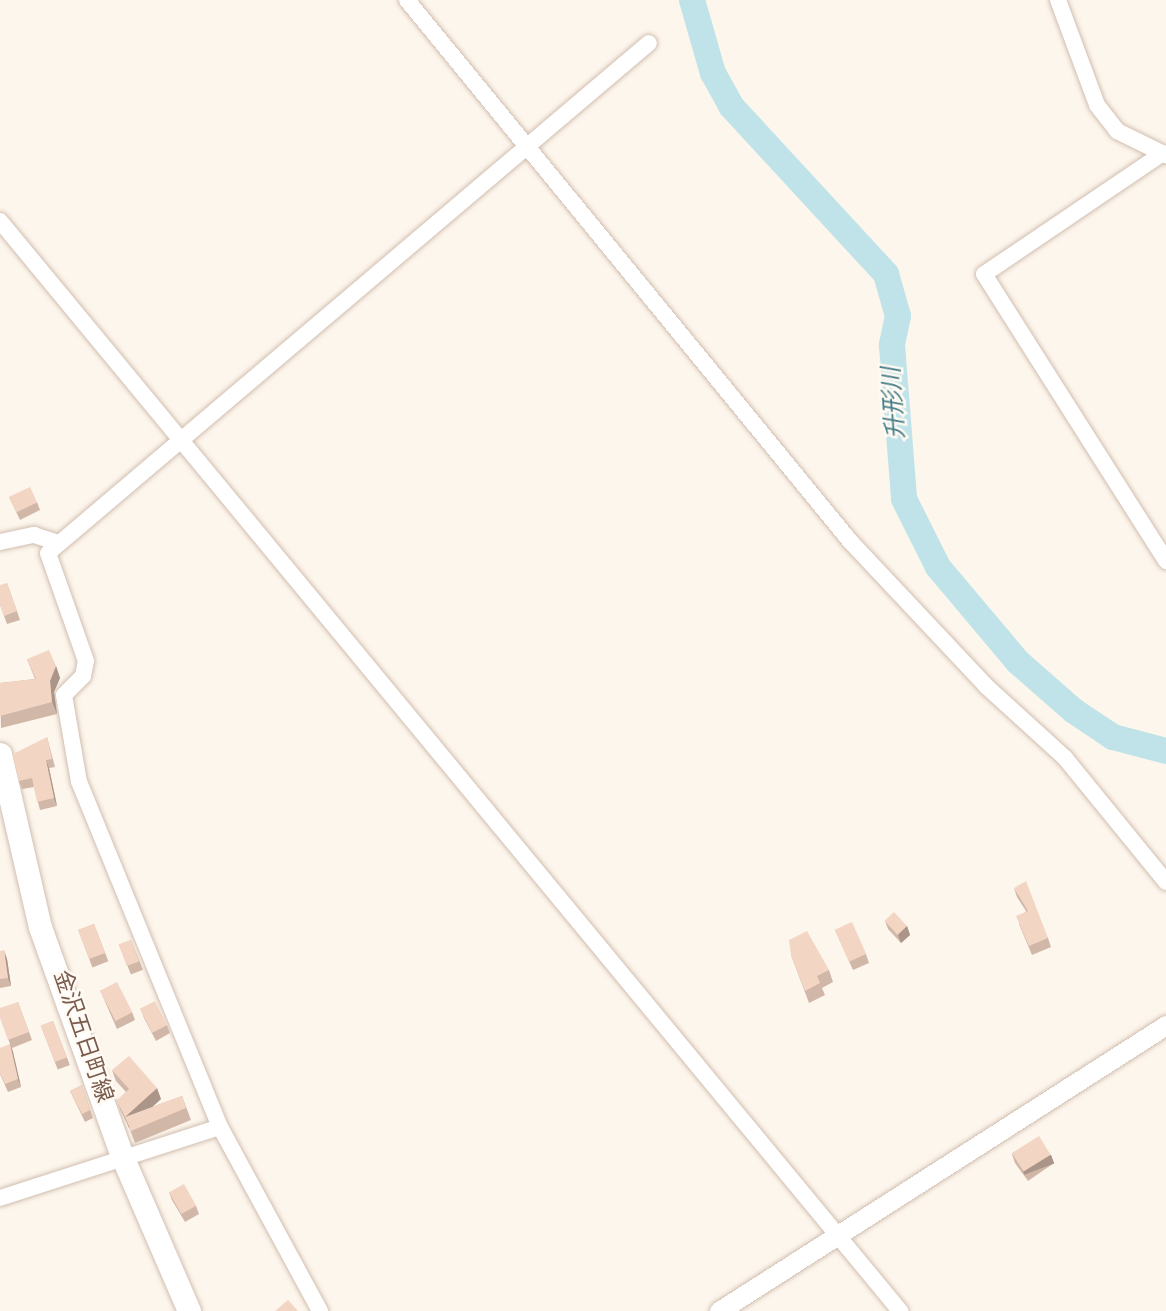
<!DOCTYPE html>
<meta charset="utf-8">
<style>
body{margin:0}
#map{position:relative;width:1166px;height:1311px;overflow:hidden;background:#fdf6ec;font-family:Overpass,"Noto Sans JP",sans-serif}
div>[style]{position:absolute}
.river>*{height:26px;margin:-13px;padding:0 13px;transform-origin:13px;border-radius:13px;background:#bfe3e8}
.roads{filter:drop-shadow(0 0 2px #d1beb0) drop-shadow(0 0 2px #d1beb0)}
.minor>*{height:16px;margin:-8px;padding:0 8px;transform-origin:8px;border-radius:8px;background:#fff}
.tertiary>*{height:19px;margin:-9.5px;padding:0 9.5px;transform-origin:9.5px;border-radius:9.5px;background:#fff}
.secondary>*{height:23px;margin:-11.5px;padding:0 11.5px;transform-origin:11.5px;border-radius:11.5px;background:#fff}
.wall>*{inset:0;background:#d1b7a8;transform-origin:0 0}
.shaded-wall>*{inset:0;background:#aa9588;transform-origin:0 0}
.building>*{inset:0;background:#f3d5c3;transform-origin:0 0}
span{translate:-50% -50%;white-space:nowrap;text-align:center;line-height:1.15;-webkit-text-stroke:5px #fffaf3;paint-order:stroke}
.street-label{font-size:23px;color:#7a5c4d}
.water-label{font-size:24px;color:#437c86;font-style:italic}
</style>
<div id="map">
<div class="river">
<i style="left:692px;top:0;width:76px;rotate:74deg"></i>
<i style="left:713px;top:73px;width:38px;rotate:61deg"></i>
<i style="left:731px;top:106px;width:229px;rotate:47.3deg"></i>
<i style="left:886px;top:274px;width:44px;rotate:74.1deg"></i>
<i style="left:898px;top:316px;width:30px;rotate:102deg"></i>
<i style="left:892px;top:345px;width:154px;rotate:85.5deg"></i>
<i style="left:904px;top:499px;width:76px;rotate:63.4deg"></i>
<i style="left:938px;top:567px;width:124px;rotate:49.9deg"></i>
<i style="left:1018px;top:662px;width:74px;rotate:41.2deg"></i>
<i style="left:1074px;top:711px;width:47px;rotate:33.7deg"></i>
<i style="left:1113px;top:737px;width:55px;rotate:14.8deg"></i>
</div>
<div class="roads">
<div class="minor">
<i style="left:407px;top:0;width:699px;rotate:50.69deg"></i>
<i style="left:850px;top:541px;width:199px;rotate:46.8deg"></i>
<i style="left:986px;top:686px;width:107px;rotate:42.3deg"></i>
<i style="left:1065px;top:758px;width:160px;rotate:50.8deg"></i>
<i style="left:1058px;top:0;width:112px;rotate:69.6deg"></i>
<i style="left:1097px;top:105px;width:33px;rotate:52deg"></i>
<i style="left:1117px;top:131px;width:55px;rotate:26.1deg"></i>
<i style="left:1163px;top:153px;width:216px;rotate:145.9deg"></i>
<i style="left:984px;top:274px;width:340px;rotate:57.6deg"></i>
<i style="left:0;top:221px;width:1414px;rotate:50.45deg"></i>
<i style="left:0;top:542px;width:35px;rotate:-12deg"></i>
<i style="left:34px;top:535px;width:23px;rotate:18deg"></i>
<i style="left:0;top:1198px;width:231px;rotate:-17.9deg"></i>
<i style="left:320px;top:1311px;width:209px;rotate:-118.5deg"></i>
<i style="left:220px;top:1127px;width:373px;rotate:-112.2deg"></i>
<i style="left:79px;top:782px;width:88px;rotate:-99.8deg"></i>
<i style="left:64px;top:695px;width:27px;rotate:-45deg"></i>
<i style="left:83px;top:676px;width:15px;rotate:-79deg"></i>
<i style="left:86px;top:661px;width:114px;rotate:-109.4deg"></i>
<i style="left:48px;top:553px;width:788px;rotate:-40.32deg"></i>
</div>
<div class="tertiary">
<i style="left:719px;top:1311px;width:531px;rotate:-32.61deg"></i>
</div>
<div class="secondary">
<i style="left:0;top:754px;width:178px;rotate:77deg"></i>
<i style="left:40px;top:927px;width:243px;rotate:70.3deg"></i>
<i style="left:122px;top:1156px;width:169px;rotate:66.6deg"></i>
</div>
</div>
<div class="wall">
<i style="clip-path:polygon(9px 497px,37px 502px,40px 510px,20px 520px)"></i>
<i style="clip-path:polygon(7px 583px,20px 620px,7px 624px,0 605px)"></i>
<i style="clip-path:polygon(27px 659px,56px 666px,60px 678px,54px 692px,57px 714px,1px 728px,0 683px,35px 679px)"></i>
<i style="clip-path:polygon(47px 737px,55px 767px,49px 768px,57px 806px,40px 810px,34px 787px,22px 789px,19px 781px)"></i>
<i style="clip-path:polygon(1014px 888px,1048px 938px,1051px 947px,1032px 955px,1019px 924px,1026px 911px,1017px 897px)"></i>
<i style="clip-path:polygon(885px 921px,907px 926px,910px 935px,901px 943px,888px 929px)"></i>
<i style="left:94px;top:924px;width:40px;height:17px;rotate:69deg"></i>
<i style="clip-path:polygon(835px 930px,866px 954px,869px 963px,853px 970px)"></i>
<i style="left:131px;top:940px;width:32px;height:13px;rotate:68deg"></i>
<i style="clip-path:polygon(0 951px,7px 959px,11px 986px,0 988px)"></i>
<i style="clip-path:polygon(791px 955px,829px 970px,833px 982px,822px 988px,825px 995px,809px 1003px)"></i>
<i style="clip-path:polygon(100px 990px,132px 1012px,135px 1020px,117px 1029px)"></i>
<i style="clip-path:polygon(18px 1002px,32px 1040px,12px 1048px,21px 1087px,8px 1092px,0 1074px,10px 1044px,0 1017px)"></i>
<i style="clip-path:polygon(141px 1010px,167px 1025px,170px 1033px,156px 1041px,144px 1018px)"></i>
<i style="left:53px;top:1021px;width:47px;height:13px;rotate:69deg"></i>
<i style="clip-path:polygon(112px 1070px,161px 1099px,152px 1107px,182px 1096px,191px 1120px,135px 1143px,129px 1127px,121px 1112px,117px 1101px,126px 1092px,116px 1081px)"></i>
<i style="clip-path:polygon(82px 1085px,93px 1118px,85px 1122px,70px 1091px)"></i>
<i style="clip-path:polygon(1012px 1154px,1051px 1155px,1054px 1163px,1028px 1181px,1015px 1163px)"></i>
<i style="clip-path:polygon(169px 1192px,196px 1206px,199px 1214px,185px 1222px,172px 1200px)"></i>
</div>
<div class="shaded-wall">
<i style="clip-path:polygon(56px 666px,60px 678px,54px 692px,57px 714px,52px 702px,50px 681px)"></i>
<i style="clip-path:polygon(46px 760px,49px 768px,57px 806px,54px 798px)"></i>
<i style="clip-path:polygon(907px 926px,910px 935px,901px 943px,898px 935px)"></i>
<i style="clip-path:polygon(4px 950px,7px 959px,11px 986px,8px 978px)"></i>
<i style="clip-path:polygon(10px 1044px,13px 1052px,21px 1087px,18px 1079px)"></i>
<i style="clip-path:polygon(157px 1088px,161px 1099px,129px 1128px,125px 1117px)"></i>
<i style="left:1051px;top:1155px;width:9px;height:32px;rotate:69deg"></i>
</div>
<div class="building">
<i style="left:30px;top:487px;width:17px;height:23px;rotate:65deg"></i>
<i style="clip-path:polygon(7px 583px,17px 611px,4px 616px,0 605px,0 585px)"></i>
<i style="clip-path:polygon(49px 650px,56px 666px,50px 681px,52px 702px,0 716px,0 683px,36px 679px,27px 659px)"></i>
<i style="clip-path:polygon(47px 737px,52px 759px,46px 760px,54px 798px,37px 802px,32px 778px,19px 781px,13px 754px)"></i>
<i style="clip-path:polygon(1026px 881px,1048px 938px,1029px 946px,1016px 916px,1028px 911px,1014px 888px)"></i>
<i style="left:894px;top:912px;width:19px;height:13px;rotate:47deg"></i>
<i style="left:852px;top:922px;width:35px;height:19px;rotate:66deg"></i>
<i style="left:94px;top:924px;width:31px;height:17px;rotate:69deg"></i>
<i style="clip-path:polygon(807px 931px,829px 970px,817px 976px,820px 983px,805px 991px,791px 955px,789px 940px)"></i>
<i style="left:131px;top:940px;width:23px;height:13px;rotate:70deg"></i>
<i style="clip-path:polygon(4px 950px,8px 978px,0 979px,0 951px)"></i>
<i style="left:117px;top:982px;width:34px;height:19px;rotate:63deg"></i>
<i style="left:155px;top:1001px;width:27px;height:17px;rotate:63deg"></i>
<i style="clip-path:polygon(18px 1002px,29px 1032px,8px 1040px,0 1017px,0 1008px)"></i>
<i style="left:53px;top:1021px;width:39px;height:13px;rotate:69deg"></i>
<i style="clip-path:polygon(10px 1044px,18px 1079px,5px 1084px,0 1073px,0 1048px)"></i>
<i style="clip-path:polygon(129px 1056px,157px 1088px,125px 1117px,117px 1101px,129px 1089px,112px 1070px)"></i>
<i style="clip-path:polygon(82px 1085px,90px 1110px,82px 1114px,70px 1091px)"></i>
<i style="clip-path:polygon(182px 1096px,186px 1108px,131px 1131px,125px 1117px)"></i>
<i style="left:1039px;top:1136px;width:22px;height:32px;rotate:58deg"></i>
<i style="left:184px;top:1184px;width:25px;height:17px;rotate:61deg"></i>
<i style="clip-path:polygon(288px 1300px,298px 1311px,275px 1311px)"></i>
</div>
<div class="street-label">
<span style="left:81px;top:1037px;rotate:71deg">金沢五日町線</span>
</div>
<div class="water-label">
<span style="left:896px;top:403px;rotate:-94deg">升形川</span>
</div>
</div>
